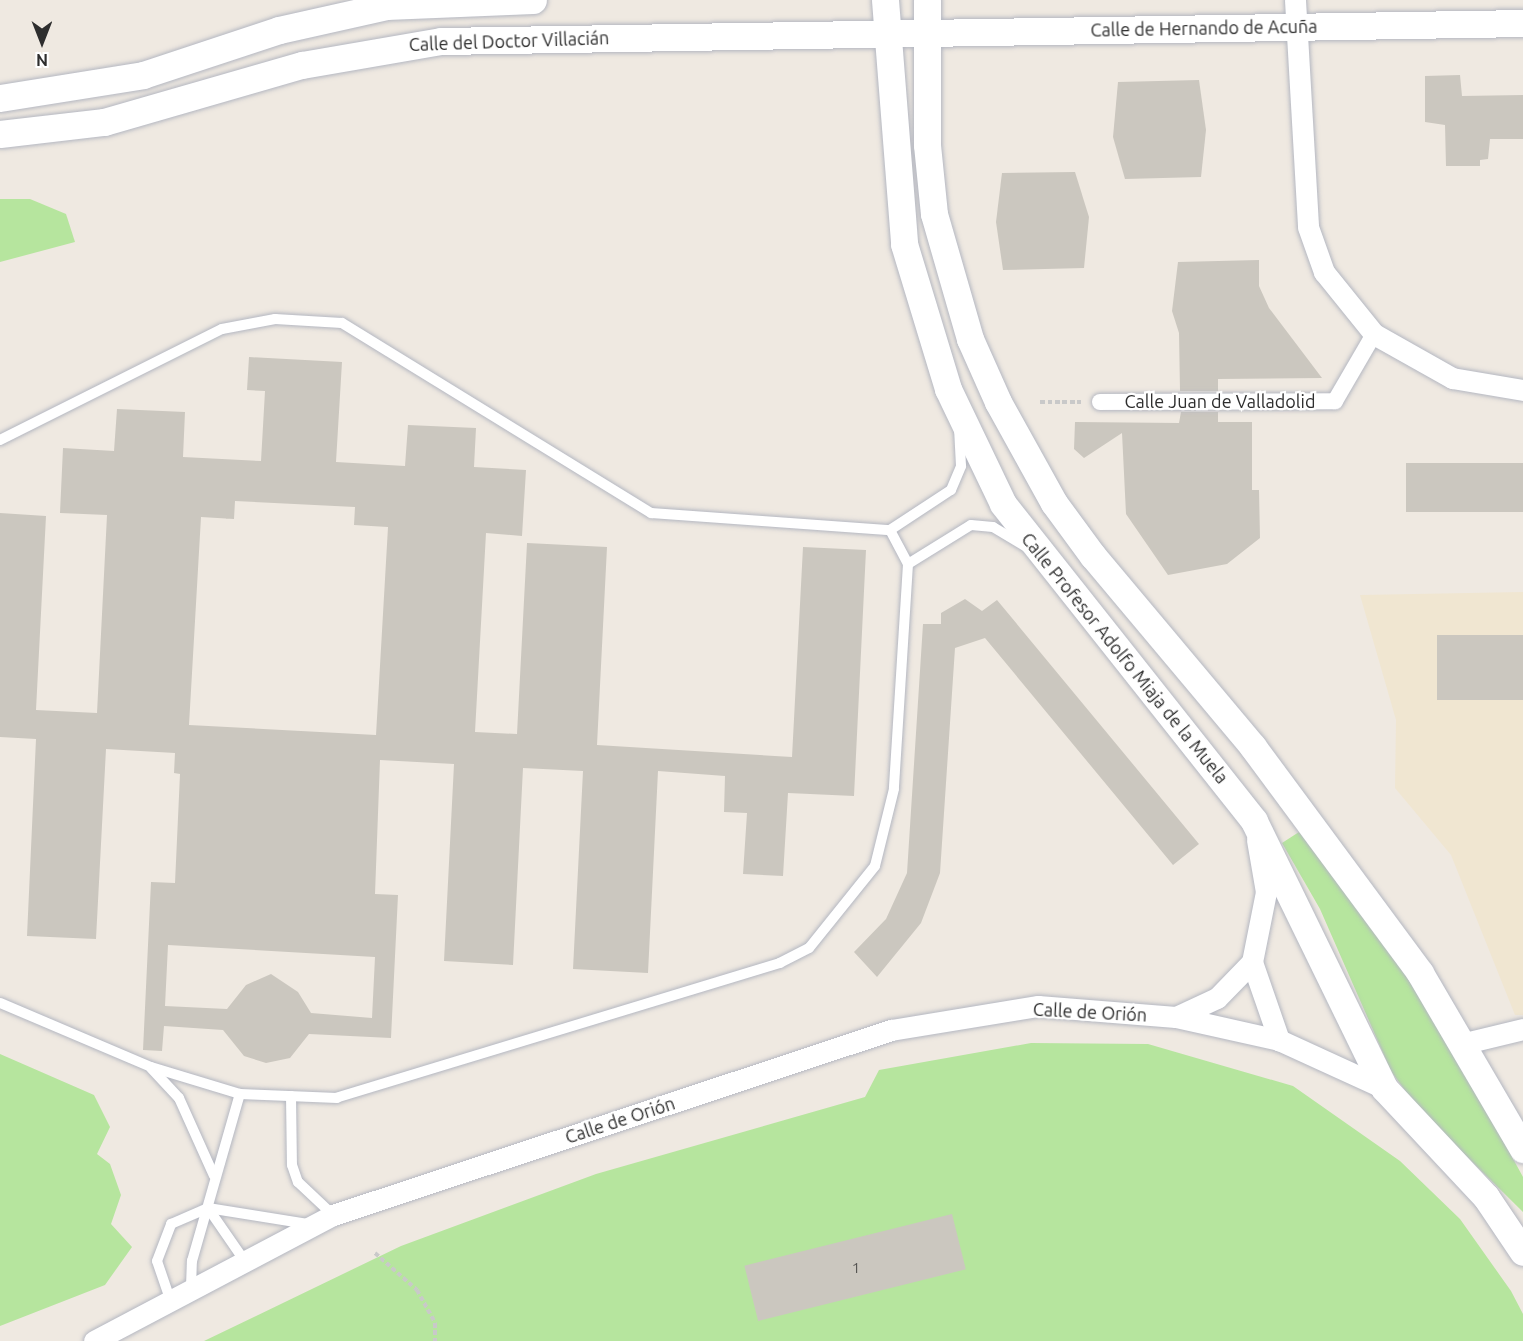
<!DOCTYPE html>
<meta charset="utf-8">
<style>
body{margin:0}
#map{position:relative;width:1523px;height:1341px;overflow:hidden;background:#efe9e1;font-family:Ubuntu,sans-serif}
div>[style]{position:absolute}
.education>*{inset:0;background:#f0e6d1}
.green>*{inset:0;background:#b6e59e}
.building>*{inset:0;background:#cbc7bf;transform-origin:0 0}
.path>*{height:4px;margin-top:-2px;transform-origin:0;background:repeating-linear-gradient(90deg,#c9c9c9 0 4.5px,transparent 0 7.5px)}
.roads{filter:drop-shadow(0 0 2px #b4b7c1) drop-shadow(0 0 2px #b4b7c1)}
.service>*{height:10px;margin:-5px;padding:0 5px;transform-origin:5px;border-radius:5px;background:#fff}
.pedestrian>*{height:16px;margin:-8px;padding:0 8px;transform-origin:8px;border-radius:8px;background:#fff}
.minor>*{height:21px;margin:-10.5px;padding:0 10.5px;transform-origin:10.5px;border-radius:10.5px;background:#fff}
.tertiary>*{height:27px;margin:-13.5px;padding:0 13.5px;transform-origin:13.5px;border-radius:13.5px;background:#fff}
span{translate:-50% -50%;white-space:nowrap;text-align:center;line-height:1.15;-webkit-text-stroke:4.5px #fff;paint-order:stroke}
.number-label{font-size:15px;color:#555452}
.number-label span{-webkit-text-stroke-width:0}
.street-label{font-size:18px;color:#2e2e2e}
.north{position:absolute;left:12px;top:12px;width:60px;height:60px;-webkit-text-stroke:4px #fff;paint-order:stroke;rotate:180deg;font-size:16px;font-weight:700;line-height:24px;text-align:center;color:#2e2e2e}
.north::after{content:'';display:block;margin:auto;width:21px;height:27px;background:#2e2e2e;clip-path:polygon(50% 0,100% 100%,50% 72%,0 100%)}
</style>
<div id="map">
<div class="education">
<i style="clip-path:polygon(1523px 592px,1523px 1015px,1515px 1015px,1451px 855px,1395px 788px,1396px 720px,1360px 595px)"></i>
</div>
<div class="green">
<i style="clip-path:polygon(0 199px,30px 199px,66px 214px,75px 242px,0 262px)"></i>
<i style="clip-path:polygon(1299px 832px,1390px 952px,1452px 1047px,1523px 1177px,1523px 1212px,1417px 1107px,1391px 1071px,1320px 909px,1282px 843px)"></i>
<i style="clip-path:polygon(1031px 1043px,1148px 1044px,1293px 1086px,1400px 1161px,1460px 1219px,1511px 1291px,1523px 1314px,1523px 1341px,204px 1341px,401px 1246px,596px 1174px,865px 1097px,879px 1070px)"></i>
<i style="clip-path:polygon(0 1054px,94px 1095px,110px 1127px,97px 1154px,110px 1164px,121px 1195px,111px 1224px,132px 1247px,105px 1285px,0 1326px)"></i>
</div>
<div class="building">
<i style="clip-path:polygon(1460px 75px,1462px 96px,1523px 95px,1523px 139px,1490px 139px,1488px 159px,1480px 160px,1480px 166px,1446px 166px,1445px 125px,1425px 122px,1425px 76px)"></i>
<i style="clip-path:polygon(1199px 80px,1206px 130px,1201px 177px,1125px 179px,1113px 137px,1118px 82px)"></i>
<i style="clip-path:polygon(1075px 172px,1089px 217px,1084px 268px,1003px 270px,996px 222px,1002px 173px)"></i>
<i style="clip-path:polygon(1259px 260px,1259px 286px,1269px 308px,1322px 378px,1218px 379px,1218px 391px,1180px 391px,1179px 333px,1172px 311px,1178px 262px)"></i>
<i style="clip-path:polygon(evenodd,249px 357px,342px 362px,336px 462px,405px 466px,408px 425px,476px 428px,474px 467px,526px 470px,522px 536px,486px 533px,475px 732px,517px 734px,527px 543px,607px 547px,597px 745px,792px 757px,803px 547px,866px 550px,854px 796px,788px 793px,783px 876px,743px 874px,747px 813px,724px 812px,725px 776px,658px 771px,648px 973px,573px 969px,583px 771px,523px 768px,513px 965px,444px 961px,454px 764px,380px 760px,375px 894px,398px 895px,391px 1038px,309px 1034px,290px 1058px,266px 1063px,244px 1056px,223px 1030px,164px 1026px,162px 1051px,143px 1050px,151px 882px,175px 883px,180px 774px,174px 773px,175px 753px,106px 749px,96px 939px,27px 936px,36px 739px,0 737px,0 513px,46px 516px,36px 710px,97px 713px,107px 515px,60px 513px,63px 448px,114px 451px,117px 409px,185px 412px,183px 457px,261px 461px,265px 391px,247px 390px,249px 357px,235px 501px,355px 507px,354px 525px,388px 527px,376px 735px,189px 725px,201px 517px,234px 519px,235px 501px,249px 357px,168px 945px,375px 957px,372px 1018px,311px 1013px,298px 992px,271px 974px,246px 985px,227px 1009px,165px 1006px,168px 945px)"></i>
<i style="clip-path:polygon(1181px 412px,1218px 412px,1218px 422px,1252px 422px,1252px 490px,1259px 490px,1260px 538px,1227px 564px,1168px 575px,1126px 514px,1122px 433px,1084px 458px,1074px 449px,1075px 422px,1179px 423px)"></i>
<i style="left:1523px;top:463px;width:49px;height:117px;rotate:90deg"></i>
<i style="clip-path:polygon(965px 599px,982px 611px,997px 600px,1199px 844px,1173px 865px,985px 638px,955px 648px,940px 873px,921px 923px,877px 977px,854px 952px,886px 919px,907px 873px,923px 624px,941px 624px,941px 613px)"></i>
<i style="left:1437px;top:635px;width:86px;height:65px"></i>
<i style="left:952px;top:1214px;width:57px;height:214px;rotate:76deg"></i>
</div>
<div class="path">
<i style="left:1040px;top:402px;width:41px"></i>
<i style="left:375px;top:1253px;width:56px;rotate:41.4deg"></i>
<i style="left:417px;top:1290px;width:38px;rotate:61deg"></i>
<i style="left:435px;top:1323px;width:18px;rotate:90deg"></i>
</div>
<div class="roads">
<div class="service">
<i style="left:0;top:440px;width:248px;rotate:-26.6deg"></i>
<i style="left:222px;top:329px;width:54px;rotate:-10.7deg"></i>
<i style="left:275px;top:319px;width:67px;rotate:3.4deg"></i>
<i style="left:342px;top:323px;width:363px;rotate:31.6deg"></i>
<i style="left:651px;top:513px;width:240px;rotate:4.1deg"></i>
<i style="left:890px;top:530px;width:38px;rotate:62deg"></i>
<i style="left:908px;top:564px;width:225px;rotate:93.6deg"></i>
<i style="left:894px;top:789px;width:79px;rotate:103.9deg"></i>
<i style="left:875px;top:866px;width:105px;rotate:128.8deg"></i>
<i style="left:809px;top:948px;width:33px;rotate:153deg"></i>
<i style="left:780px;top:963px;width:463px;rotate:163.1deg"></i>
<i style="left:337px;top:1098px;width:97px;rotate:-177.6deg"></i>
<i style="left:240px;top:1094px;width:93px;rotate:-163.1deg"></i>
<i style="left:151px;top:1067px;width:164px;rotate:-157deg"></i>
<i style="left:890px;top:530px;width:73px;rotate:-33.3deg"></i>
<i style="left:951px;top:490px;width:26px;rotate:-67deg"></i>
<i style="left:961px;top:466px;width:34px;rotate:-93deg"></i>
<i style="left:908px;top:564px;width:74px;rotate:-31.8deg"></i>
<i style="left:971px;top:525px;width:22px;rotate:5deg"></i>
<i style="left:993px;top:527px;width:39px;rotate:31deg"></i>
<i style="left:151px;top:1068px;width:41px;rotate:47deg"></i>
<i style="left:179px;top:1098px;width:85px;rotate:65.8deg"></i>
<i style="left:291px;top:1096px;width:69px;rotate:89.2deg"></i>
<i style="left:292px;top:1165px;width:18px;rotate:71deg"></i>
<i style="left:298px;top:1182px;width:48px;rotate:43.3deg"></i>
<i style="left:208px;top:1208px;width:63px;rotate:55.3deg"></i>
<i style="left:191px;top:1287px;width:26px;rotate:-88deg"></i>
<i style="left:192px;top:1261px;width:174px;rotate:-74deg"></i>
<i style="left:170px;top:1299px;width:40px;rotate:-108.9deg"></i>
<i style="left:157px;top:1261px;width:40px;rotate:-69deg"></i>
<i style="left:171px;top:1224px;width:40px;rotate:-23.4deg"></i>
<i style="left:208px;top:1208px;width:101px;rotate:9.1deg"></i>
</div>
<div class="pedestrian">
<i style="left:1100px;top:402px;width:235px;rotate:-0.2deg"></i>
<i style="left:1335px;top:401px;width:78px;rotate:-59.8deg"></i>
</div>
<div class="minor">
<i style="left:1295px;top:0;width:227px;rotate:86.7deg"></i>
<i style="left:1308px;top:227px;width:48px;rotate:70.4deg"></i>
<i style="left:1324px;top:272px;width:80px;rotate:51.1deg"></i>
<i style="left:1374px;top:334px;width:90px;rotate:29.4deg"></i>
<i style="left:1452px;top:378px;width:72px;rotate:9.6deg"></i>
<i style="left:1252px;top:962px;width:83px;rotate:70.9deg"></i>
<i style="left:1176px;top:1017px;width:45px;rotate:-24.9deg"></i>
<i style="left:1217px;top:998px;width:50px;rotate:-45.8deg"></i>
<i style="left:1252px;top:962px;width:71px;rotate:-78.7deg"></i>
<i style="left:1266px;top:892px;width:53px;rotate:-99.8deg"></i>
<i style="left:1465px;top:1043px;width:60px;rotate:-13.6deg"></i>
<i style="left:94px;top:1341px;width:270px;rotate:-27.8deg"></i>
<i style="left:333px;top:1215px;width:588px;rotate:-18.34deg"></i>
<i style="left:891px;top:1030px;width:149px;rotate:-9.3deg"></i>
<i style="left:1038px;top:1006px;width:138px;rotate:4.6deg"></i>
<i style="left:1176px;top:1017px;width:106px;rotate:12.6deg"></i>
<i style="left:1279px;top:1040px;width:115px;rotate:24.6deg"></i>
</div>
<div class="tertiary">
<i style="left:885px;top:0;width:245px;rotate:85.5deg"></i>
<i style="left:904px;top:244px;width:152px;rotate:73.1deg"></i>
<i style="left:948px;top:389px;width:127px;rotate:64.4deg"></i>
<i style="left:1003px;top:504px;width:404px;rotate:51.6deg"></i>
<i style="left:1254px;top:821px;width:297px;rotate:64deg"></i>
<i style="left:1384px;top:1088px;width:149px;rotate:46.9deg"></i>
<i style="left:1486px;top:1197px;width:66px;rotate:56.1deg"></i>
<i style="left:927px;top:0;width:145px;rotate:90deg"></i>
<i style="left:927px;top:145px;width:69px;rotate:84.2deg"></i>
<i style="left:934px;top:214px;width:130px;rotate:73.9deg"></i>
<i style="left:970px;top:339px;width:69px;rotate:66deg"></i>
<i style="left:998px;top:402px;width:115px;rotate:61deg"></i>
<i style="left:1054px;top:503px;width:66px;rotate:53.7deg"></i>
<i style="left:1093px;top:556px;width:249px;rotate:50deg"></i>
<i style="left:1253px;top:747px;width:281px;rotate:53.5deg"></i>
<i style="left:1420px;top:973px;width:204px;rotate:59.7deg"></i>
<i style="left:0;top:98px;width:145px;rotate:-9.1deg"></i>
<i style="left:143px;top:75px;width:143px;rotate:-18.3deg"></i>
<i style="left:279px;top:30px;width:110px;rotate:-12.6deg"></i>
<i style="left:386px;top:6px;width:147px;rotate:-2.3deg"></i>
<i style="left:0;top:134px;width:105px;rotate:-6.6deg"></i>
<i style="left:104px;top:122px;width:206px;rotate:-16.1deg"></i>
<i style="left:302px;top:65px;width:141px;rotate:-9.8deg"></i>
<i style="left:441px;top:41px;width:1082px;rotate:-0.95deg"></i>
</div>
</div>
<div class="number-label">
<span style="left:856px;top:1268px">1</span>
</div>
<div class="street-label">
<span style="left:1204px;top:28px;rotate:-1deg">Calle de Hernando de Acuña</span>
<span style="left:509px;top:41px;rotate:-2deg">Calle del Doctor Villacián</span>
<span style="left:1220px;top:401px">Calle Juan de Valladolid</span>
<span style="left:1125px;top:658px;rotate:51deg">Calle Profesor Adolfo Miaja de la Muela</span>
<span style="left:1090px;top:1012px;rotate:3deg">Calle de Orión</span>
<span style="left:620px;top:1120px;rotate:-18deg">Calle de Orión</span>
</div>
<div class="north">N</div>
</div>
